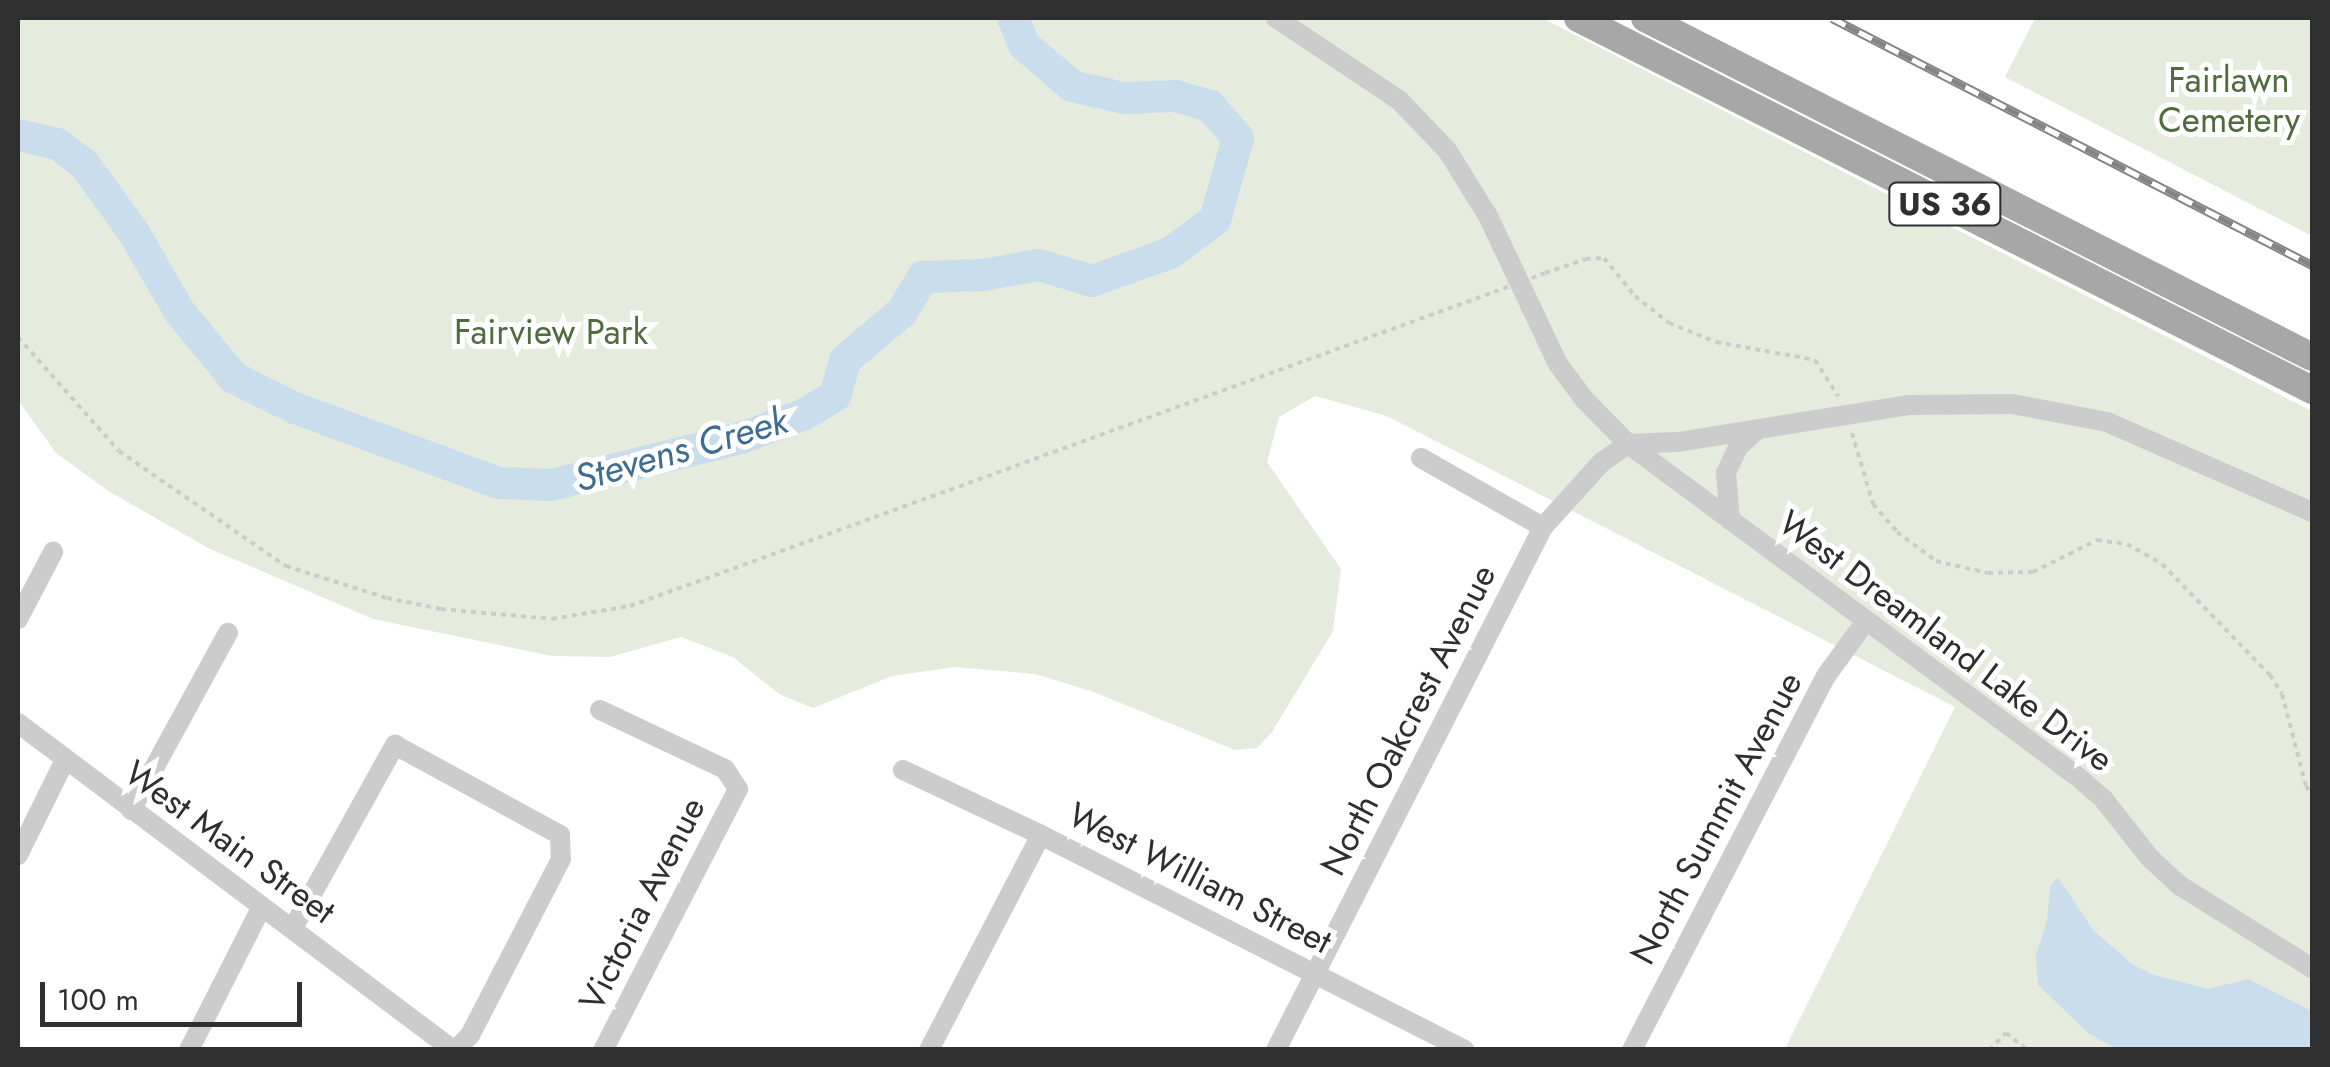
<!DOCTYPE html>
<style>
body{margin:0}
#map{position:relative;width:2330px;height:1067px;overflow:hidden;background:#fff;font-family:Jost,sans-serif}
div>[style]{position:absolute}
.green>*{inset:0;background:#e5ecde}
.water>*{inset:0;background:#caddec}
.river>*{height:32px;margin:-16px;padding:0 16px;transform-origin:16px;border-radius:16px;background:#caddec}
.path>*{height:4px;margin-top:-2px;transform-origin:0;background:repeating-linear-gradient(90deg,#ccc 0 5px,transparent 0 10px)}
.minor>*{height:20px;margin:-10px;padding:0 10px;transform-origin:10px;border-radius:10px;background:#ccc}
.major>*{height:28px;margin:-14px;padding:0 14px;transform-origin:14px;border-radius:14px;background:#a7a7a7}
.rail>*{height:9px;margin-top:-4.5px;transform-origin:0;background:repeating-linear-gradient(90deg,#fff 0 15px,#848484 0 30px);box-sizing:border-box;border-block:2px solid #848484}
.path-bridge>*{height:4px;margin-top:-2px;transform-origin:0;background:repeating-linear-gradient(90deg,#ccc 0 5px,transparent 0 10px)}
span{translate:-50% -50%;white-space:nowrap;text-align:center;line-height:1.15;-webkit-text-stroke:10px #fff;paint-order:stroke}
.shield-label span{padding:2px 8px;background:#fff;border:2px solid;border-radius:8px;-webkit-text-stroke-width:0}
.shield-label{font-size:32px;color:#2f2f2f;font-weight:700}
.park-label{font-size:35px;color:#506b3d}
.street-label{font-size:35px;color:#2f2f2f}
.water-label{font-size:38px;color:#3e6d91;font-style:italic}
.frame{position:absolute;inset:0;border:20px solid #2f2f2f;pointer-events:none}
.scale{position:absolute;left:40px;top:982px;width:262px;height:45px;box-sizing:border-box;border:5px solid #2f2f2f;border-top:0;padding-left:12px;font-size:30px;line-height:35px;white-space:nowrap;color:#2f2f2f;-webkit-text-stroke:8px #fff;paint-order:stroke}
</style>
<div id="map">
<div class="green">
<i style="clip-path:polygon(18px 18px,1542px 18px,2312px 411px,2312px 1049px,1785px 1049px,1955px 707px,1387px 416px,1315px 396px,1279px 417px,1267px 462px,1341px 569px,1333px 631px,1272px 732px,1257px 748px,1235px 750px,1094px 692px,1035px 674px,955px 667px,892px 676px,813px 708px,779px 694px,733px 657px,681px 637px,610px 657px,552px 656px,373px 619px,208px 548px,110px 492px,56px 453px,18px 400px)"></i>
<i style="clip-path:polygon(2035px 18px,2312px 18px,2312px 236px,2005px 77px)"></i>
</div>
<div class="water">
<i style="clip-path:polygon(2058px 877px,2093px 930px,2132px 964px,2151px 974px,2208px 989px,2248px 979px,2312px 1011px,2312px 1049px,2116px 1049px,2088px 1033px,2038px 985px,2036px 955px,2047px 921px,2050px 887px)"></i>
</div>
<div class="river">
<i style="left:18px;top:135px;width:41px;rotate:12.7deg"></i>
<i style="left:58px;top:144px;width:34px;rotate:38deg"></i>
<i style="left:85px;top:165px;width:84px;rotate:54.2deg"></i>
<i style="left:134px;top:233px;width:90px;rotate:60deg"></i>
<i style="left:179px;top:311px;width:87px;rotate:50.6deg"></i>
<i style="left:234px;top:378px;width:68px;rotate:26.2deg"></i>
<i style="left:295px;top:408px;width:217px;rotate:20.2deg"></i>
<i style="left:499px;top:483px;width:52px;rotate:2.2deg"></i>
<i style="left:551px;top:485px;width:196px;rotate:-13.9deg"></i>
<i style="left:741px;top:438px;width:66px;rotate:-20.4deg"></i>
<i style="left:803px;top:415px;width:37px;rotate:-31deg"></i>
<i style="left:835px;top:396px;width:37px;rotate:-74deg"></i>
<i style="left:845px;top:360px;width:75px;rotate:-40.1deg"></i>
<i style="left:902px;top:312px;width:41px;rotate:-59deg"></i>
<i style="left:923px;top:277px;width:60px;rotate:-1.9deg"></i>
<i style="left:983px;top:275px;width:57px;rotate:-10.1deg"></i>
<i style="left:1039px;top:265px;width:55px;rotate:16.8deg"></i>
<i style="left:1092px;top:281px;width:83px;rotate:-19.7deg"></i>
<i style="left:1170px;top:253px;width:56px;rotate:-36.3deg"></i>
<i style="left:1215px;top:220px;width:85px;rotate:-74.3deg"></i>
<i style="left:1238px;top:138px;width:43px;rotate:-131.2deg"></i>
<i style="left:1210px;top:106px;width:35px;rotate:-164deg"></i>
<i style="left:1176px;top:96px;width:52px;rotate:177.8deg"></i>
<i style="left:1124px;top:98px;width:53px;rotate:-167deg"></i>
<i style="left:1072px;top:86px;width:63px;rotate:-139.5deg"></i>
<i style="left:1024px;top:45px;width:29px;rotate:-112deg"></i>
</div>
<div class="path">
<i style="left:1545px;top:273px;width:43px;rotate:-18.9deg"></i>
<i style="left:1586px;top:259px;width:18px;rotate:-3deg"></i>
<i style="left:1604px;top:258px;width:49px;rotate:50.8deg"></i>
<i style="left:1635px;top:296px;width:43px;rotate:38.5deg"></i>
<i style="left:1669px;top:323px;width:51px;rotate:22deg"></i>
<i style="left:1716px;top:342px;width:101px;rotate:10.3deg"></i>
<i style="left:1815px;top:360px;width:43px;rotate:57.4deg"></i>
<i style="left:18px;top:337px;width:152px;rotate:48.5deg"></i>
<i style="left:119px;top:451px;width:203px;rotate:34.6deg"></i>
<i style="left:286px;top:566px;width:106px;rotate:17.6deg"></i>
<i style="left:387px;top:598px;width:55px;rotate:11.5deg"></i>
<i style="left:441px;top:609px;width:111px;rotate:5.1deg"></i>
<i style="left:552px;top:619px;width:79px;rotate:-9.5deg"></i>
<i style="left:630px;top:606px;width:919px;rotate:-19.97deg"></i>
<i style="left:1852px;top:433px;width:74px;rotate:73.5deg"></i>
<i style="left:1873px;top:504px;width:37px;rotate:49deg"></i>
<i style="left:1897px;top:532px;width:49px;rotate:36.6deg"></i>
<i style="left:1936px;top:561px;width:53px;rotate:13deg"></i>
<i style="left:1988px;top:573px;width:45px;rotate:-1.3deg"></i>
<i style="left:2033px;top:572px;width:72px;rotate:-26.6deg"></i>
<i style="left:2097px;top:540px;width:30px;rotate:8deg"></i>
<i style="left:2127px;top:544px;width:40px;rotate:29.7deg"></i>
<i style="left:2162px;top:564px;width:155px;rotate:45.8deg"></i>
<i style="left:2270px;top:675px;width:22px;rotate:58deg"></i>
<i style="left:2282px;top:694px;width:95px;rotate:75.4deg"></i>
<i style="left:2306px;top:786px;width:12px;rotate:59deg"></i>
<i style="left:1989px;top:1050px;width:24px;rotate:-45deg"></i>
<i style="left:2006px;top:1033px;width:28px;rotate:38deg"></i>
</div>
<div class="minor">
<i style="left:1276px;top:18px;width:148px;rotate:33.7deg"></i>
<i style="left:1399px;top:100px;width:69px;rotate:46.2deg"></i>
<i style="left:1447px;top:150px;width:78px;rotate:58.2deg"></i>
<i style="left:1488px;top:216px;width:164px;rotate:64.7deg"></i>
<i style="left:1558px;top:364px;width:44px;rotate:53.4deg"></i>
<i style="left:1584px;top:399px;width:63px;rotate:45.6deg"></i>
<i style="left:1628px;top:444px;width:560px;rotate:36.5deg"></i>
<i style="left:2078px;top:777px;width:35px;rotate:41deg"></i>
<i style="left:2104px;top:800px;width:74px;rotate:51.6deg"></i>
<i style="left:2150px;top:858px;width:40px;rotate:43deg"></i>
<i style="left:2179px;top:885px;width:157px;rotate:32deg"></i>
<i style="left:1628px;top:444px;width:50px;rotate:-2.3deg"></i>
<i style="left:1678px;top:442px;width:233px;rotate:-9.1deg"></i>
<i style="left:1908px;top:405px;width:104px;rotate:-0.6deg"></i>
<i style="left:2012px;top:404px;width:97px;rotate:10.7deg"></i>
<i style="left:2107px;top:422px;width:224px;rotate:23.7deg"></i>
<i style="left:1421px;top:458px;width:140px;rotate:29.5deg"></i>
<i style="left:1730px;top:520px;width:47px;rotate:-94.9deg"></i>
<i style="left:1726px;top:473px;width:29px;rotate:-65deg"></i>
<i style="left:1738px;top:447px;width:27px;rotate:-42deg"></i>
<i style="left:18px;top:619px;width:76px;rotate:-62.4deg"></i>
<i style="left:600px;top:710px;width:138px;rotate:25.3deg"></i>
<i style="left:725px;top:769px;width:24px;rotate:57deg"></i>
<i style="left:738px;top:789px;width:294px;rotate:117.3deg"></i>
<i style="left:18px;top:723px;width:544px;rotate:36.93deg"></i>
<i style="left:903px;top:770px;width:153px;rotate:25.2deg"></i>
<i style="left:1041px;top:835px;width:475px;rotate:26.9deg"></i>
<i style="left:131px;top:810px;width:202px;rotate:-61.3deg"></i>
<i style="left:18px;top:855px;width:106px;rotate:-63.7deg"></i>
<i style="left:293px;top:928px;width:210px;rotate:-60.9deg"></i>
<i style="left:395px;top:745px;width:188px;rotate:28.6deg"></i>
<i style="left:560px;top:835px;width:24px;rotate:88deg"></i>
<i style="left:561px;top:859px;width:198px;rotate:117.3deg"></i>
<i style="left:470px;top:1035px;width:21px;rotate:133deg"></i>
<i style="left:189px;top:1050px;width:161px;rotate:-63.1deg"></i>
<i style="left:929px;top:1050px;width:242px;rotate:-62.5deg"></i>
<i style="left:1276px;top:1050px;width:587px;rotate:-62.95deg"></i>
<i style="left:1543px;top:527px;width:88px;rotate:-47.8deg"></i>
<i style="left:1602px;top:462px;width:32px;rotate:-35deg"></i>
<i style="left:1632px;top:1050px;width:421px;rotate:-62.6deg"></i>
<i style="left:1826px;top:676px;width:68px;rotate:-54deg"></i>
</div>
<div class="major">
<i style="left:1578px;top:18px;width:823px;rotate:26.88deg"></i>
<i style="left:1645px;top:18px;width:748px;rotate:26.94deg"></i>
</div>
<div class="rail">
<i style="left:1832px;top:18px;width:540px;rotate:27.23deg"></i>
</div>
<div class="path-bridge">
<i style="left:1494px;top:292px;width:54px;rotate:-20.4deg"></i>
</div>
<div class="shield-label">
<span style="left:1945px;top:204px">US 36</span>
</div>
<div class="park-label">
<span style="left:2229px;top:100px">Fairlawn<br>Cemetery</span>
<span style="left:551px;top:332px">Fairview Park</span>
</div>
<div class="street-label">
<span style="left:1946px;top:641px;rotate:37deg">West Dreamland Lake Drive</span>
<span style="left:1408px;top:720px;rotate:-63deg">North Oakcrest Avenue</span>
<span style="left:1716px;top:818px;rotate:-62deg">North Summit Avenue</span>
<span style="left:230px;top:842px;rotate:36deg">West Main Street</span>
<span style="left:1200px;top:878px;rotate:27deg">West William Street</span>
<span style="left:642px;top:904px;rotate:-63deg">Victoria Avenue</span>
</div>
<div class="water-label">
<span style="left:681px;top:449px;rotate:-16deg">Stevens Creek</span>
</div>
<div class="frame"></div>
<div class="scale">100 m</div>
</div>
